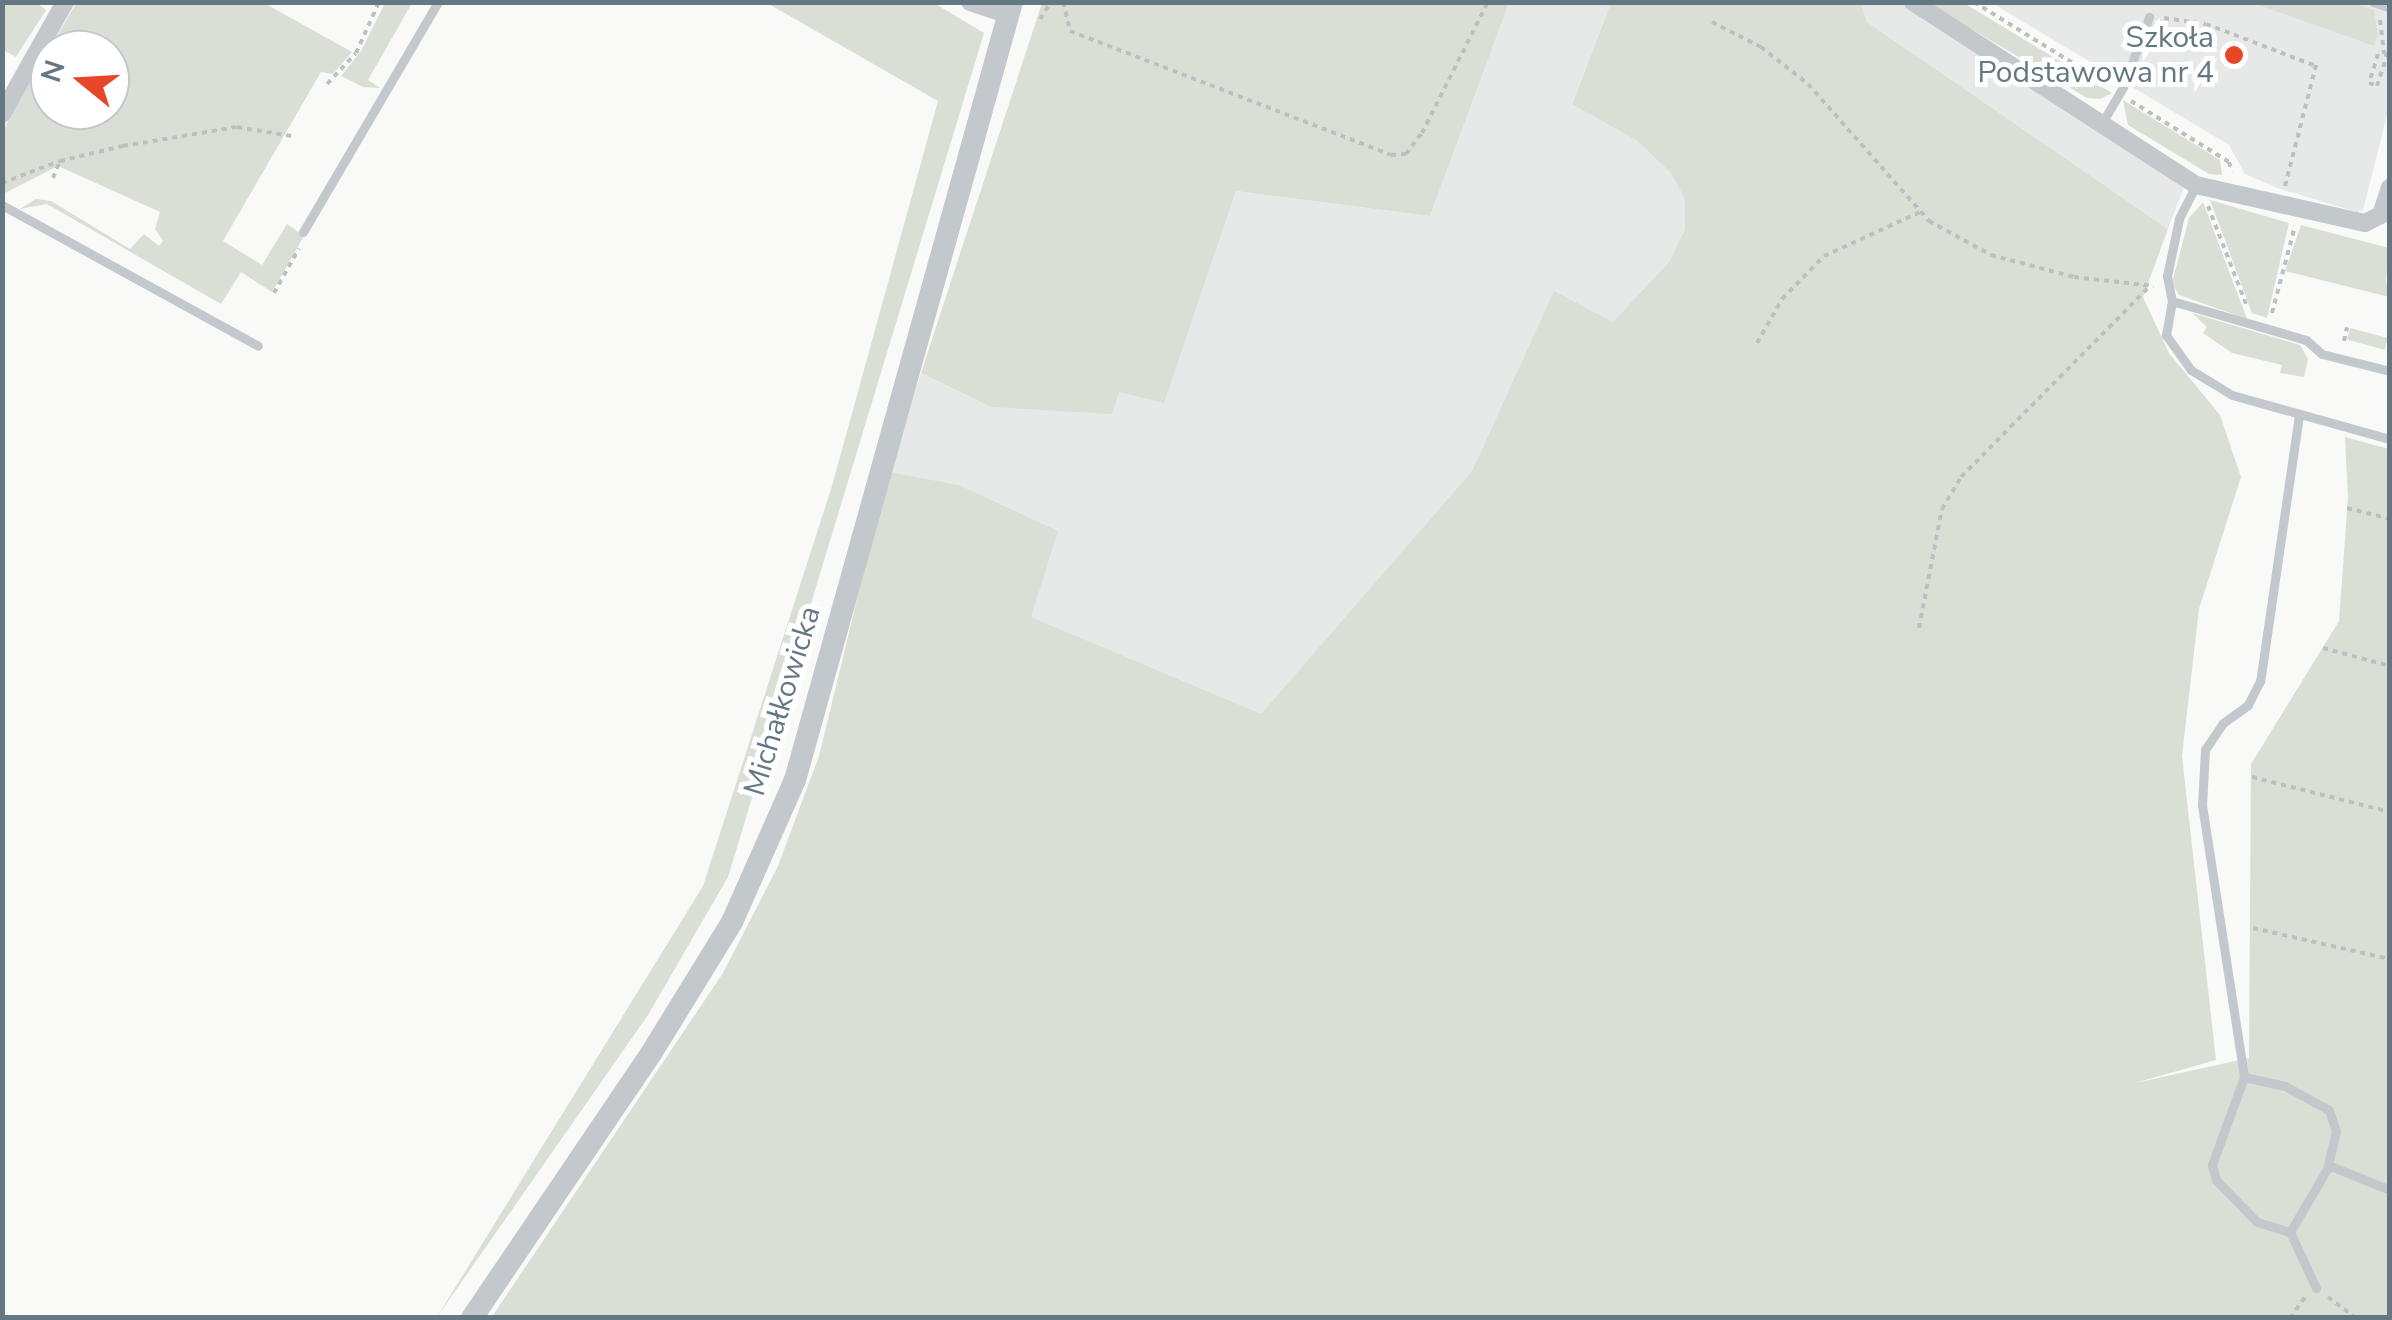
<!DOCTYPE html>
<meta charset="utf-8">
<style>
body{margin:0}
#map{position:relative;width:2392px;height:1320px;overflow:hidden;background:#f9f9f7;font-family:"Nunito Sans",sans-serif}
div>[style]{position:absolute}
.built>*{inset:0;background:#e7e9e8}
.green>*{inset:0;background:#dadfd6;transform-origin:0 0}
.path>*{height:4px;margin-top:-2px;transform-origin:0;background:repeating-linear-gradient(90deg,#bcc0c2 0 5px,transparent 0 10px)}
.service>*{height:9px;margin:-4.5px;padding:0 4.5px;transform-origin:4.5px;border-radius:4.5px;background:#c2c8cb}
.minor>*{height:18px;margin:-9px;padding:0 9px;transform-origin:9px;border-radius:9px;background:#c2c8cb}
.tertiary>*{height:22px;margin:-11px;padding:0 11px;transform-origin:11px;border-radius:11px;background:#c2c8cb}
.dots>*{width:28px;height:28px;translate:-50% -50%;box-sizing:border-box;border:5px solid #fff;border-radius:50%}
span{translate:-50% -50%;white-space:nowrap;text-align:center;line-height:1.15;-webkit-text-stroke:10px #fff;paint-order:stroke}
.poi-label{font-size:30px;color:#647883}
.right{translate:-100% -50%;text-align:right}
.street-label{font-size:30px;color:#647883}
.frame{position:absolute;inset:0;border:5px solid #647883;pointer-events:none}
.north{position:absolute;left:30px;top:30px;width:100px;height:100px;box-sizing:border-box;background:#fff;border:2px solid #c1c9cd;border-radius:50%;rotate:288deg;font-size:28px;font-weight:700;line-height:40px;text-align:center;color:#647883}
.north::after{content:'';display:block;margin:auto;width:35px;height:45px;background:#e94528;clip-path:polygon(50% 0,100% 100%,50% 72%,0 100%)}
</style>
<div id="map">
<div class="built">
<i style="clip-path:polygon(1509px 3px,1611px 3px,1572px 103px,1636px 140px,1670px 172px,1685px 199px,1685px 229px,1669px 262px,1613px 323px,1554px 292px,1472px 471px,1261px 715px,1030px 617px,888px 472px,921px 373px,991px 407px,1119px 392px,1164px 402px,1236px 191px,1430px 216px)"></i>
<i style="clip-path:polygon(1861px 3px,1909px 3px,2184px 187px,2168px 229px,1867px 22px)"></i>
<i style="clip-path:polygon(1992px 3px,2389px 3px,2389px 107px,2363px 210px,2357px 212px,2277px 188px,2245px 174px,2229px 145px)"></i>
</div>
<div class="green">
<i style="clip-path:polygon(3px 2px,37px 3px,46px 10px,16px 57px,3px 50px)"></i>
<i style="clip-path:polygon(evenodd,76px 3px,264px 3px,352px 52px,333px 74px,321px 72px,223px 241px,262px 265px,287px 224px,304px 236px,272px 292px,241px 272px,221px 304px,47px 204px,20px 209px,36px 199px,51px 201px,130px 249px,144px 234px,159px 246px,163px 241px,155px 229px,160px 212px,58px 166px,3px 194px,3px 130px,76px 3px,50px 50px,110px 50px,110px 110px,50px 110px,50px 50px)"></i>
<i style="clip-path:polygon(385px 3px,412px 3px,368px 80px,380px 88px,363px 87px,341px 76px,361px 51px)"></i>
<i style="clip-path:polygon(767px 3px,934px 3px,984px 33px,728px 877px,648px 1015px,437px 1317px,703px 886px,832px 486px,938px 101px)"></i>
<i style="clip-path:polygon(1042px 3px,1042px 2px,1509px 3px,1430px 216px,1236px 191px,1164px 403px,1119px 392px,1112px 414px,991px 407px,921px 373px)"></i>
<i style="clip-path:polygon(1611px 3px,1861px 3px,1867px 22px,2168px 229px,2143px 297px,2169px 353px,2220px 415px,2241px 477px,2199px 609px,2182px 756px,2216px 1060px,2135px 1083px,2249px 1058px,2251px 764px,2339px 621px,2348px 498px,2345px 437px,2389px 449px,2389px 1317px,491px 1318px,723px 973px,778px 866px,819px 756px,888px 472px,959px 485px,1058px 531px,1031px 617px,1261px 714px,1472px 471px,1554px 291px,1613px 322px,1669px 262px,1685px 229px,1685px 199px,1670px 172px,1636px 140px,1572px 104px)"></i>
<i style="clip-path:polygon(1928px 3px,1964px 3px,2112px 93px,2100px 99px,2087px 98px)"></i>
<i style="clip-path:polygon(2253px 3px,2352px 3px,2374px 10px,2378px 34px,2374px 46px)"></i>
<i style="clip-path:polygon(2123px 100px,2220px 160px,2222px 175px,2209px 174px,2128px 125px)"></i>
<i style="clip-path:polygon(2210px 200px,2289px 223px,2267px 318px,2252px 313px)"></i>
<i style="clip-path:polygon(2203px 202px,2247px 319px,2179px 295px,2172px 283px,2189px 218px)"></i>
<i style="clip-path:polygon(2301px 225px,2389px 248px,2386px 280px,2389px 297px,2285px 271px)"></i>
<i style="clip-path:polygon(2192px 313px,2300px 345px,2308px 359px,2304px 377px,2280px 373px,2282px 365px,2232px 353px,2203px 333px,2207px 327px)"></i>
<i style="left:2350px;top:328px;width:39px;height:12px;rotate:15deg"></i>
</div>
<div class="path">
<i style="left:1063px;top:2px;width:30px;rotate:76deg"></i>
<i style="left:1070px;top:31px;width:344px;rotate:21.1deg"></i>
<i style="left:1391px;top:155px;width:15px;rotate:-4deg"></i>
<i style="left:1406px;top:154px;width:26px;rotate:-53deg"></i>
<i style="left:1422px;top:133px;width:147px;rotate:-63.3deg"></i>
<i style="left:1974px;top:2px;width:156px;rotate:31.7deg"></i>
<i style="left:2164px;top:18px;width:42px;rotate:8.1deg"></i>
<i style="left:2206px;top:24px;width:118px;rotate:20.9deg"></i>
<i style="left:1040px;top:19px;width:20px;rotate:-57deg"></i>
<i style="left:2380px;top:20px;width:34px;rotate:83deg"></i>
<i style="left:2384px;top:54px;width:6px;rotate:9deg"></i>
<i style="left:1712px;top:22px;width:55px;rotate:27deg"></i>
<i style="left:1761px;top:47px;width:60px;rotate:38.2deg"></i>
<i style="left:1808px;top:84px;width:183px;rotate:48.5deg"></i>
<i style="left:1929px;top:221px;width:71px;rotate:28.7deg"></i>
<i style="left:1991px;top:255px;width:86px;rotate:14.8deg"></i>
<i style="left:2074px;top:277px;width:80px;rotate:6.5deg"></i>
<i style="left:2378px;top:54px;width:30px;rotate:107deg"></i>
<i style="left:2369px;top:83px;width:9px;rotate:21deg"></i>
<i style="left:2377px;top:86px;width:33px;rotate:-72deg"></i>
<i style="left:327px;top:84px;width:42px;rotate:-46.9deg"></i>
<i style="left:356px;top:53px;width:56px;rotate:-65.7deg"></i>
<i style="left:2131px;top:101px;width:115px;rotate:31.9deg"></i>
<i style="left:2229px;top:162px;width:10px;rotate:73deg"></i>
<i style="left:53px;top:178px;width:18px;rotate:-68deg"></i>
<i style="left:60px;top:161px;width:65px;rotate:-13.4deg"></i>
<i style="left:123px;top:146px;width:116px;rotate:-9.5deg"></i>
<i style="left:237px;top:127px;width:55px;rotate:9.5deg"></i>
<i style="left:2px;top:183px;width:62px;rotate:-20.8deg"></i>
<i style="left:2285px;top:186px;width:129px;rotate:-75.6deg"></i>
<i style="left:2208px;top:206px;width:105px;rotate:68.8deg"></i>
<i style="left:274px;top:293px;width:51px;rotate:-60.9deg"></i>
<i style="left:2272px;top:313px;width:90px;rotate:-75.2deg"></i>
<i style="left:2344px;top:341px;width:14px;rotate:-78deg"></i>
<i style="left:1757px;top:343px;width:51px;rotate:-60.4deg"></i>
<i style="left:1782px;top:299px;width:60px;rotate:-45.7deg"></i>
<i style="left:1824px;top:256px;width:106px;rotate:-24.6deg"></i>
<i style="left:2347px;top:508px;width:44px;rotate:14.3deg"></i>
<i style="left:1919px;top:628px;width:121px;rotate:-79.1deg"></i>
<i style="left:1942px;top:509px;width:37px;rotate:-59deg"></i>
<i style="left:1961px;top:477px;width:267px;rotate:-45.3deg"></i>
<i style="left:2323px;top:648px;width:69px;rotate:15deg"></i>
<i style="left:2252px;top:777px;width:142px;rotate:14.2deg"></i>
<i style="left:2253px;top:928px;width:140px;rotate:12.8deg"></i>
<i style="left:2328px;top:1297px;width:35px;rotate:37deg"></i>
<i style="left:2290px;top:1318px;width:26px;rotate:-54deg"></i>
</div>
<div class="service">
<i style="left:2373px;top:2px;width:18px;rotate:19deg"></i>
<i style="left:2102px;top:123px;width:42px;rotate:-59.7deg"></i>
<i style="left:2123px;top:87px;width:75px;rotate:-69.6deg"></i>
<i style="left:2196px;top:185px;width:38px;rotate:117deg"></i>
<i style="left:2179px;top:219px;width:58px;rotate:101.9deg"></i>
<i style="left:2167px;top:276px;width:25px;rotate:79deg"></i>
<i style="left:2172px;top:301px;width:140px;rotate:16.2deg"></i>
<i style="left:2306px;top:340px;width:21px;rotate:41deg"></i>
<i style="left:2322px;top:354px;width:70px;rotate:14deg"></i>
<i style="left:2px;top:205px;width:292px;rotate:28.8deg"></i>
<i style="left:303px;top:232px;width:267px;rotate:-59.6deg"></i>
<i style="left:2172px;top:301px;width:35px;rotate:100deg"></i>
<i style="left:2166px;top:335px;width:43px;rotate:54.5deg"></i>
<i style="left:2191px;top:370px;width:48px;rotate:31.4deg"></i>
<i style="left:2232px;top:395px;width:164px;rotate:15.6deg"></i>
<i style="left:2299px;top:415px;width:269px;rotate:98.3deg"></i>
<i style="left:2260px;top:681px;width:27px;rotate:117deg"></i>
<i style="left:2248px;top:705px;width:31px;rotate:144deg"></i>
<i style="left:2223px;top:723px;width:32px;rotate:124deg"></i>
<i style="left:2205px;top:750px;width:55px;rotate:93.1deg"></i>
<i style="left:2202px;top:805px;width:275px;rotate:81.2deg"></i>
<i style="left:2244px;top:1077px;width:94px;rotate:110deg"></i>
<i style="left:2212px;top:1165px;width:16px;rotate:75deg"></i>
<i style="left:2216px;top:1180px;width:59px;rotate:45.7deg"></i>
<i style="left:2257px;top:1222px;width:34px;rotate:17deg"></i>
<i style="left:2290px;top:1232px;width:62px;rotate:65.1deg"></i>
<i style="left:2244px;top:1077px;width:42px;rotate:12.4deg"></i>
<i style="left:2285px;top:1086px;width:50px;rotate:28.6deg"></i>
<i style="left:2329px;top:1110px;width:22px;rotate:72deg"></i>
<i style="left:2336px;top:1131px;width:39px;rotate:103deg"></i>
<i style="left:2327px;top:1169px;width:73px;rotate:120.4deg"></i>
<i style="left:2328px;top:1165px;width:67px;rotate:22deg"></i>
</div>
<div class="minor">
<i style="left:970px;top:2px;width:41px;rotate:18.4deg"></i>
<i style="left:1913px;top:2px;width:337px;rotate:32.9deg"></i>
<i style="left:2196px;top:185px;width:173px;rotate:12.7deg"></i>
<i style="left:2365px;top:223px;width:18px;rotate:-27deg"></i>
<i style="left:2381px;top:215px;width:29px;rotate:-72deg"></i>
<i style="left:2px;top:114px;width:129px;rotate:-60.6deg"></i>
</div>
<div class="tertiary">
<i style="left:472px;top:1318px;width:321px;rotate:-55.9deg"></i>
<i style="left:652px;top:1052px;width:153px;rotate:-58.4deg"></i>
<i style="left:732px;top:922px;width:155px;rotate:-66.1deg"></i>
<i style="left:795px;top:780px;width:808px;rotate:-74.42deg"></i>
</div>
<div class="dots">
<i style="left:2234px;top:55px;background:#e94528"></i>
</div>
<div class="poi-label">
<span class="right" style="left:2214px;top:55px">Szkoła<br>Podstawowa nr 4</span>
</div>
<div class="street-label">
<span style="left:783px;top:701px;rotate:-73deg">Michałkowicka</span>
</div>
<div class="frame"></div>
<div class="north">N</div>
</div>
